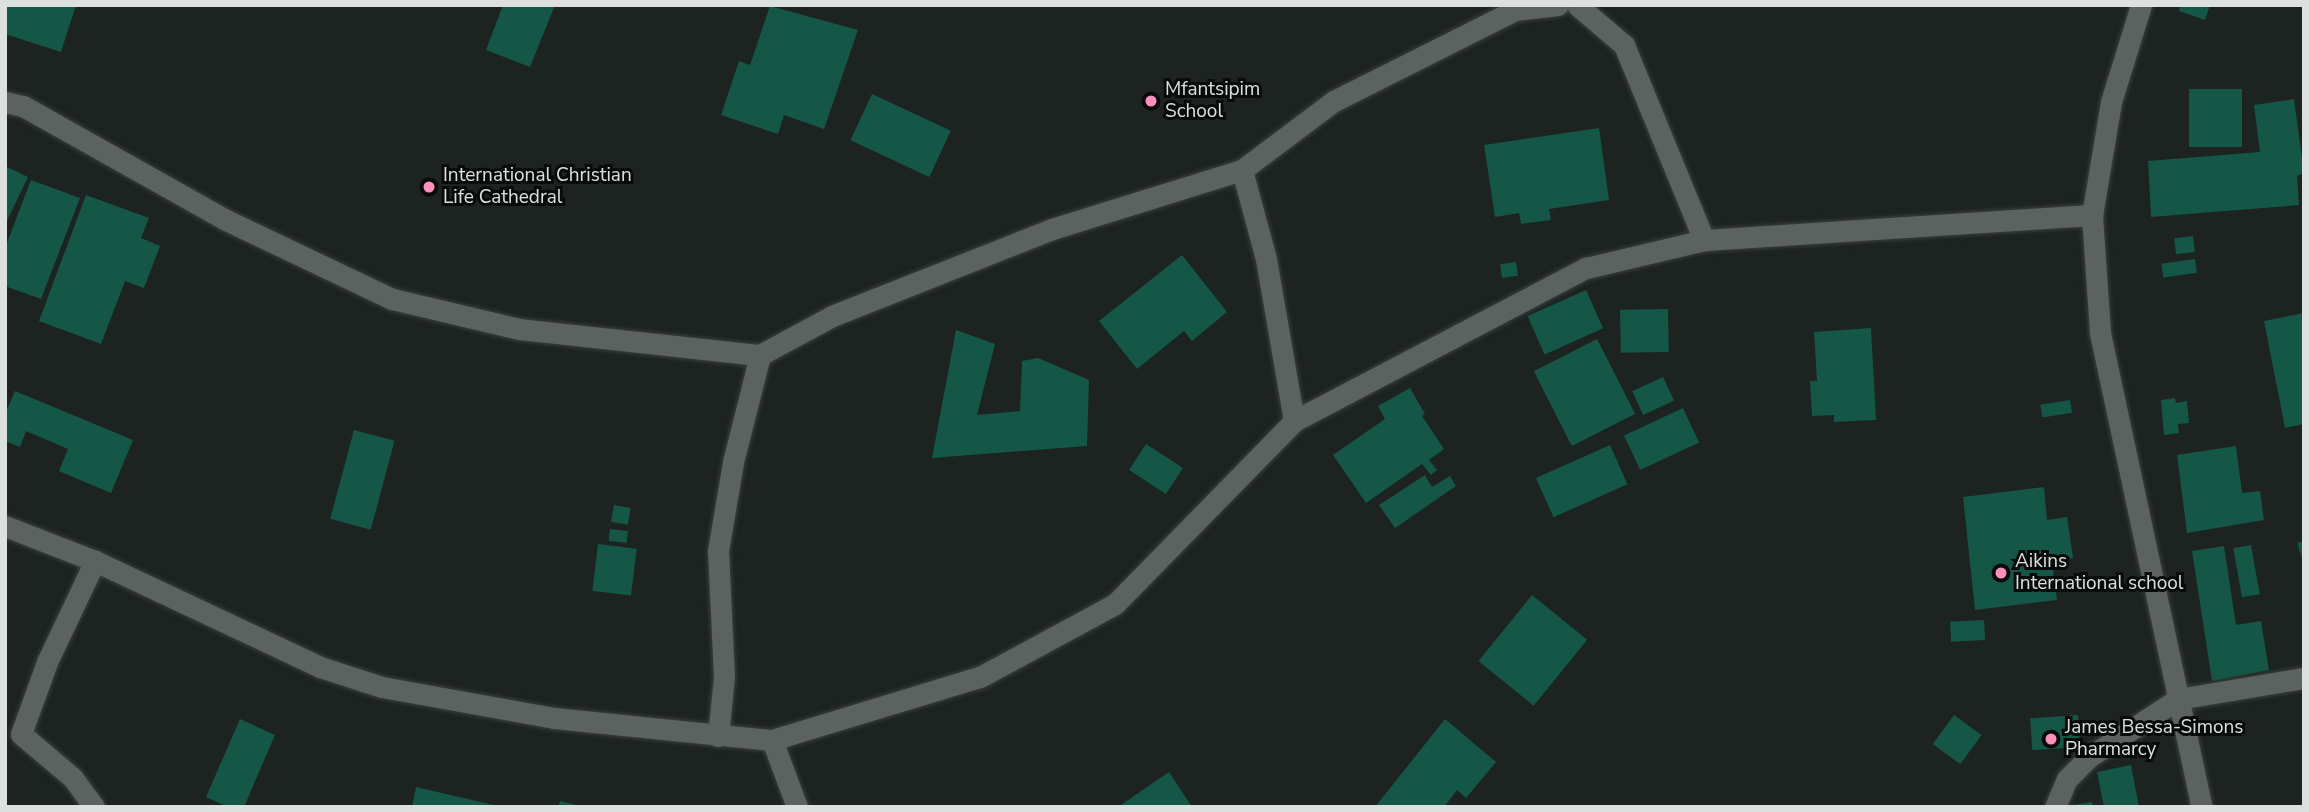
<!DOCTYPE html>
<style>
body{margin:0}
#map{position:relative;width:2309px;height:812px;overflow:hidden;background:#1d2321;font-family:"Nunito Sans",sans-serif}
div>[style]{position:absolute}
.building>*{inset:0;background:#145747;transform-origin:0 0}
.roads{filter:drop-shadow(0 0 2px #3a3f3d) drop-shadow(0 0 2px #3a3f3d)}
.street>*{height:21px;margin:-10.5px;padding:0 10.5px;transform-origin:10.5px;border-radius:10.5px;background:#5b625f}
.dots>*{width:19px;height:19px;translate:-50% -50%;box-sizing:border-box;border:4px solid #090b0b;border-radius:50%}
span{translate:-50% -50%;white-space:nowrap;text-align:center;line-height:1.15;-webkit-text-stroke:6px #090b0b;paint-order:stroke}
.poi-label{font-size:19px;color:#dce0de}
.left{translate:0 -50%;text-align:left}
.frame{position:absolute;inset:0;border:7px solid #dce0de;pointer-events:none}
</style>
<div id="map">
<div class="building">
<i style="clip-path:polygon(5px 5px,76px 5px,61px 52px,5px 34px)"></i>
<i style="clip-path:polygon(503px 5px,555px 5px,530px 67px,486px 50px)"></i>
<i style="clip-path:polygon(2180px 5px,2210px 5px,2205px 20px,2179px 11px)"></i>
<i style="clip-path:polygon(770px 6px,858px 30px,824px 129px,784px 115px,778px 134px,721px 115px,739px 61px,750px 65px)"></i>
<i style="left:2189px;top:89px;width:53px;height:58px"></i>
<i style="left:872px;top:94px;width:87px;height:51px;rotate:25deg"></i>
<i style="clip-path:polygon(2294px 99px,2304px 173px,2297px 176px,2299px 205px,2151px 217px,2148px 161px,2260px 152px,2254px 105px)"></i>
<i style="clip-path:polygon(1599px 128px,1609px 200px,1549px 209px,1551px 220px,1521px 224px,1519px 213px,1495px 217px,1484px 145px)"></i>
<i style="clip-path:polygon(5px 166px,28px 177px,5px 225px)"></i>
<i style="clip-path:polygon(31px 180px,80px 198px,41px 299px,5px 286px,5px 248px)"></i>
<i style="clip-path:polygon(86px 195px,149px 218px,141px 238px,160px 246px,144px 288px,125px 281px,101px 344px,39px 321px)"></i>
<i style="left:2193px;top:236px;width:16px;height:19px;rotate:83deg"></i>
<i style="clip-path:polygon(1182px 255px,1227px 312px,1192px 341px,1184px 331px,1137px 369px,1099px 321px)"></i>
<i style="left:2195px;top:259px;width:14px;height:34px;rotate:82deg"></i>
<i style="left:1516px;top:262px;width:14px;height:16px;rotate:82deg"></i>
<i style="left:1586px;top:290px;width:42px;height:64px;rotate:66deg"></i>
<i style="left:1668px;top:309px;width:43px;height:48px;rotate:89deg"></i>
<i style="clip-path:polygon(2304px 313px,2304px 424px,2285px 428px,2264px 321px)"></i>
<i style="clip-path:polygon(1871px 328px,1876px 420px,1834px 422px,1834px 415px,1812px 416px,1810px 381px,1817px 381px,1814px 332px)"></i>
<i style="clip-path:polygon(956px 330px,995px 344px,977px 415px,1020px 411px,1022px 361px,1038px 358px,1089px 380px,1087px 446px,932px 458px)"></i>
<i style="left:1597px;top:339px;width:84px;height:71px;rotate:63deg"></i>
<i style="left:1663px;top:377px;width:26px;height:34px;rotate:65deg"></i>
<i style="clip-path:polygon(1410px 388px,1425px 414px,1422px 416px,1444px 449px,1429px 460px,1437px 470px,1431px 475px,1422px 464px,1366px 503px,1333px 455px,1385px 419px,1378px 406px)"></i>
<i style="clip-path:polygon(15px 391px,133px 440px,111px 493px,59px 471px,68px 449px,26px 431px,20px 447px,5px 441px,5px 414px)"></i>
<i style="clip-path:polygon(2175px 398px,2176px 403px,2187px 401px,2189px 423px,2178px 424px,2179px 433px,2164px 435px,2161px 400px)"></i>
<i style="left:2070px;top:400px;width:13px;height:30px;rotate:81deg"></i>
<i style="left:1683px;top:408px;width:38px;height:65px;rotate:65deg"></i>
<i style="left:354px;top:430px;width:42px;height:92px;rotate:15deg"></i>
<i style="left:1146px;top:444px;width:44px;height:31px;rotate:33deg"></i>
<i style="left:1610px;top:445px;width:43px;height:81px;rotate:66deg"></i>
<i style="clip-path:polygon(2236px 446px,2242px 493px,2260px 491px,2264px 520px,2187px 533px,2177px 455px)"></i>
<i style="clip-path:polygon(1425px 475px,1432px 487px,1450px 476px,1456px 486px,1395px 528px,1379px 505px)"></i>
<i style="clip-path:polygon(2044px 487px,2047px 520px,2067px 517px,2073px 558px,2052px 561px,2057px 600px,1975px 610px,1963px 497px)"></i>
<i style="left:614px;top:505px;width:17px;height:17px;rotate:10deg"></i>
<i style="left:610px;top:529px;width:18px;height:12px;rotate:6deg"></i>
<i style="clip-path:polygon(2304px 541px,2304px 561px,2303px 561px,2297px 543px)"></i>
<i style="left:598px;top:544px;width:39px;height:47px;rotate:7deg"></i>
<i style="left:2251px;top:545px;width:50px;height:18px;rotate:80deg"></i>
<i style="clip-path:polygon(2224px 546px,2236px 625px,2261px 621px,2269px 670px,2212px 681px,2192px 551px)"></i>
<i style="left:1532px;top:595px;width:71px;height:85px;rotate:39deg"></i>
<i style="left:1984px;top:620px;width:20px;height:34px;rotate:87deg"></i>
<i style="left:1954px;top:715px;width:34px;height:36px;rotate:36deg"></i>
<i style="left:2078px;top:715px;width:32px;height:48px;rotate:86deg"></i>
<i style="clip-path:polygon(240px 719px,275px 735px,244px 807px,228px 807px,206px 797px)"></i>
<i style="clip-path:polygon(1445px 719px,1496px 762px,1466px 798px,1457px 790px,1444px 807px,1375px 807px)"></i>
<i style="clip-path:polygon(2131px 765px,2139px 807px,2104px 807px,2097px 772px)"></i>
<i style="clip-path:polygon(1169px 772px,1192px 807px,1118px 807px)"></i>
<i style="clip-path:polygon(416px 787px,498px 806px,498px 807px,412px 807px)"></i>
<i style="clip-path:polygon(560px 801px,580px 806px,580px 807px,558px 807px)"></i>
<i style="clip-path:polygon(2092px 802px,2093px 807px,2072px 807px,2072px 805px)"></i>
</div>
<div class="roads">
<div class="street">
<i style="left:1577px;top:5px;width:62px;rotate:40.4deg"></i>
<i style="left:1624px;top:45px;width:211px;rotate:67.7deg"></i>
<i style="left:2141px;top:5px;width:102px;rotate:107.2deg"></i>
<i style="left:2111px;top:102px;width:115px;rotate:99.5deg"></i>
<i style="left:2092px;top:215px;width:118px;rotate:86.1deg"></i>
<i style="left:2100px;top:333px;width:485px;rotate:77.9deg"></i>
<i style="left:5px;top:102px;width:18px;rotate:13deg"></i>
<i style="left:23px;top:106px;width:231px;rotate:29.3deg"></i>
<i style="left:224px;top:219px;width:186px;rotate:25.5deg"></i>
<i style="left:392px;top:299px;width:130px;rotate:13.3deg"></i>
<i style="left:519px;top:329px;width:242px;rotate:6.2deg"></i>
<i style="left:1294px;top:421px;width:164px;rotate:-99.8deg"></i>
<i style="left:1266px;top:259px;width:92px;rotate:-105.1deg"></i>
<i style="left:1242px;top:170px;width:115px;rotate:-36.9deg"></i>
<i style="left:1334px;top:101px;width:203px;rotate:-26.7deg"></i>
<i style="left:1515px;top:10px;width:43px;rotate:-6.6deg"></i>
<i style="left:5px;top:526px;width:97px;rotate:21.3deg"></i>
<i style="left:95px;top:561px;width:249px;rotate:25.2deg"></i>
<i style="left:320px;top:667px;width:65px;rotate:17.9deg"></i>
<i style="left:382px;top:687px;width:175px;rotate:10.2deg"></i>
<i style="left:554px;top:718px;width:219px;rotate:5.8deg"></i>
<i style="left:772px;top:740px;width:217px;rotate:-16.9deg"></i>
<i style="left:980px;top:677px;width:153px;rotate:-28.4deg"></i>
<i style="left:1115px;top:604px;width:256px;rotate:-45.6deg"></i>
<i style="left:1294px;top:421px;width:330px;rotate:-27.7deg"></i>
<i style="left:1586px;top:268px;width:121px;rotate:-13.3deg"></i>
<i style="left:1704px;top:240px;width:389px;rotate:-3.7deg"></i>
<i style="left:718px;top:736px;width:59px;rotate:-84.2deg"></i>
<i style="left:724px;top:677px;width:126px;rotate:-92.7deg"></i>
<i style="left:718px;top:551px;width:90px;rotate:-80.4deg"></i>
<i style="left:733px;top:462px;width:110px;rotate:-75.8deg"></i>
<i style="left:760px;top:355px;width:82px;rotate:-28.4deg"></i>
<i style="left:832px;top:316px;width:237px;rotate:-21.6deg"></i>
<i style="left:1052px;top:229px;width:199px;rotate:-17.3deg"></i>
<i style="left:772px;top:740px;width:72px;rotate:69.5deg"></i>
<i style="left:94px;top:807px;width:36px;rotate:-126deg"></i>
<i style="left:73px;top:778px;width:68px;rotate:-139.8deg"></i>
<i style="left:21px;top:734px;width:77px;rotate:-70.1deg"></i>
<i style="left:47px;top:662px;width:112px;rotate:-64.6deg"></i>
<i style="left:2055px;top:807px;width:30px;rotate:-67deg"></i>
<i style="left:2067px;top:779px;width:31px;rotate:-45deg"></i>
<i style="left:2089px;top:757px;width:106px;rotate:-33.1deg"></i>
<i style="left:2178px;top:699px;width:128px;rotate:-9.5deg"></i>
</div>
</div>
<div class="dots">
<i style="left:1151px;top:101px;background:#fe8ebc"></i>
<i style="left:429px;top:187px;background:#fe8ebc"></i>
<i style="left:2001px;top:573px;background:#fe8ebc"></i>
<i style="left:2051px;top:739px;background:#fe8ebc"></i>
</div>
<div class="poi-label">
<span class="left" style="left:1165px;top:101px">Mfantsipim<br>School</span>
<span class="left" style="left:443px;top:187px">International Christian<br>Life Cathedral</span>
<span class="left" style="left:2015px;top:573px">Aikins<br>International school</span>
<span class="left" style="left:2065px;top:739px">James Bessa-Simons<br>Pharmarcy</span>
</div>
<div class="frame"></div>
</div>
